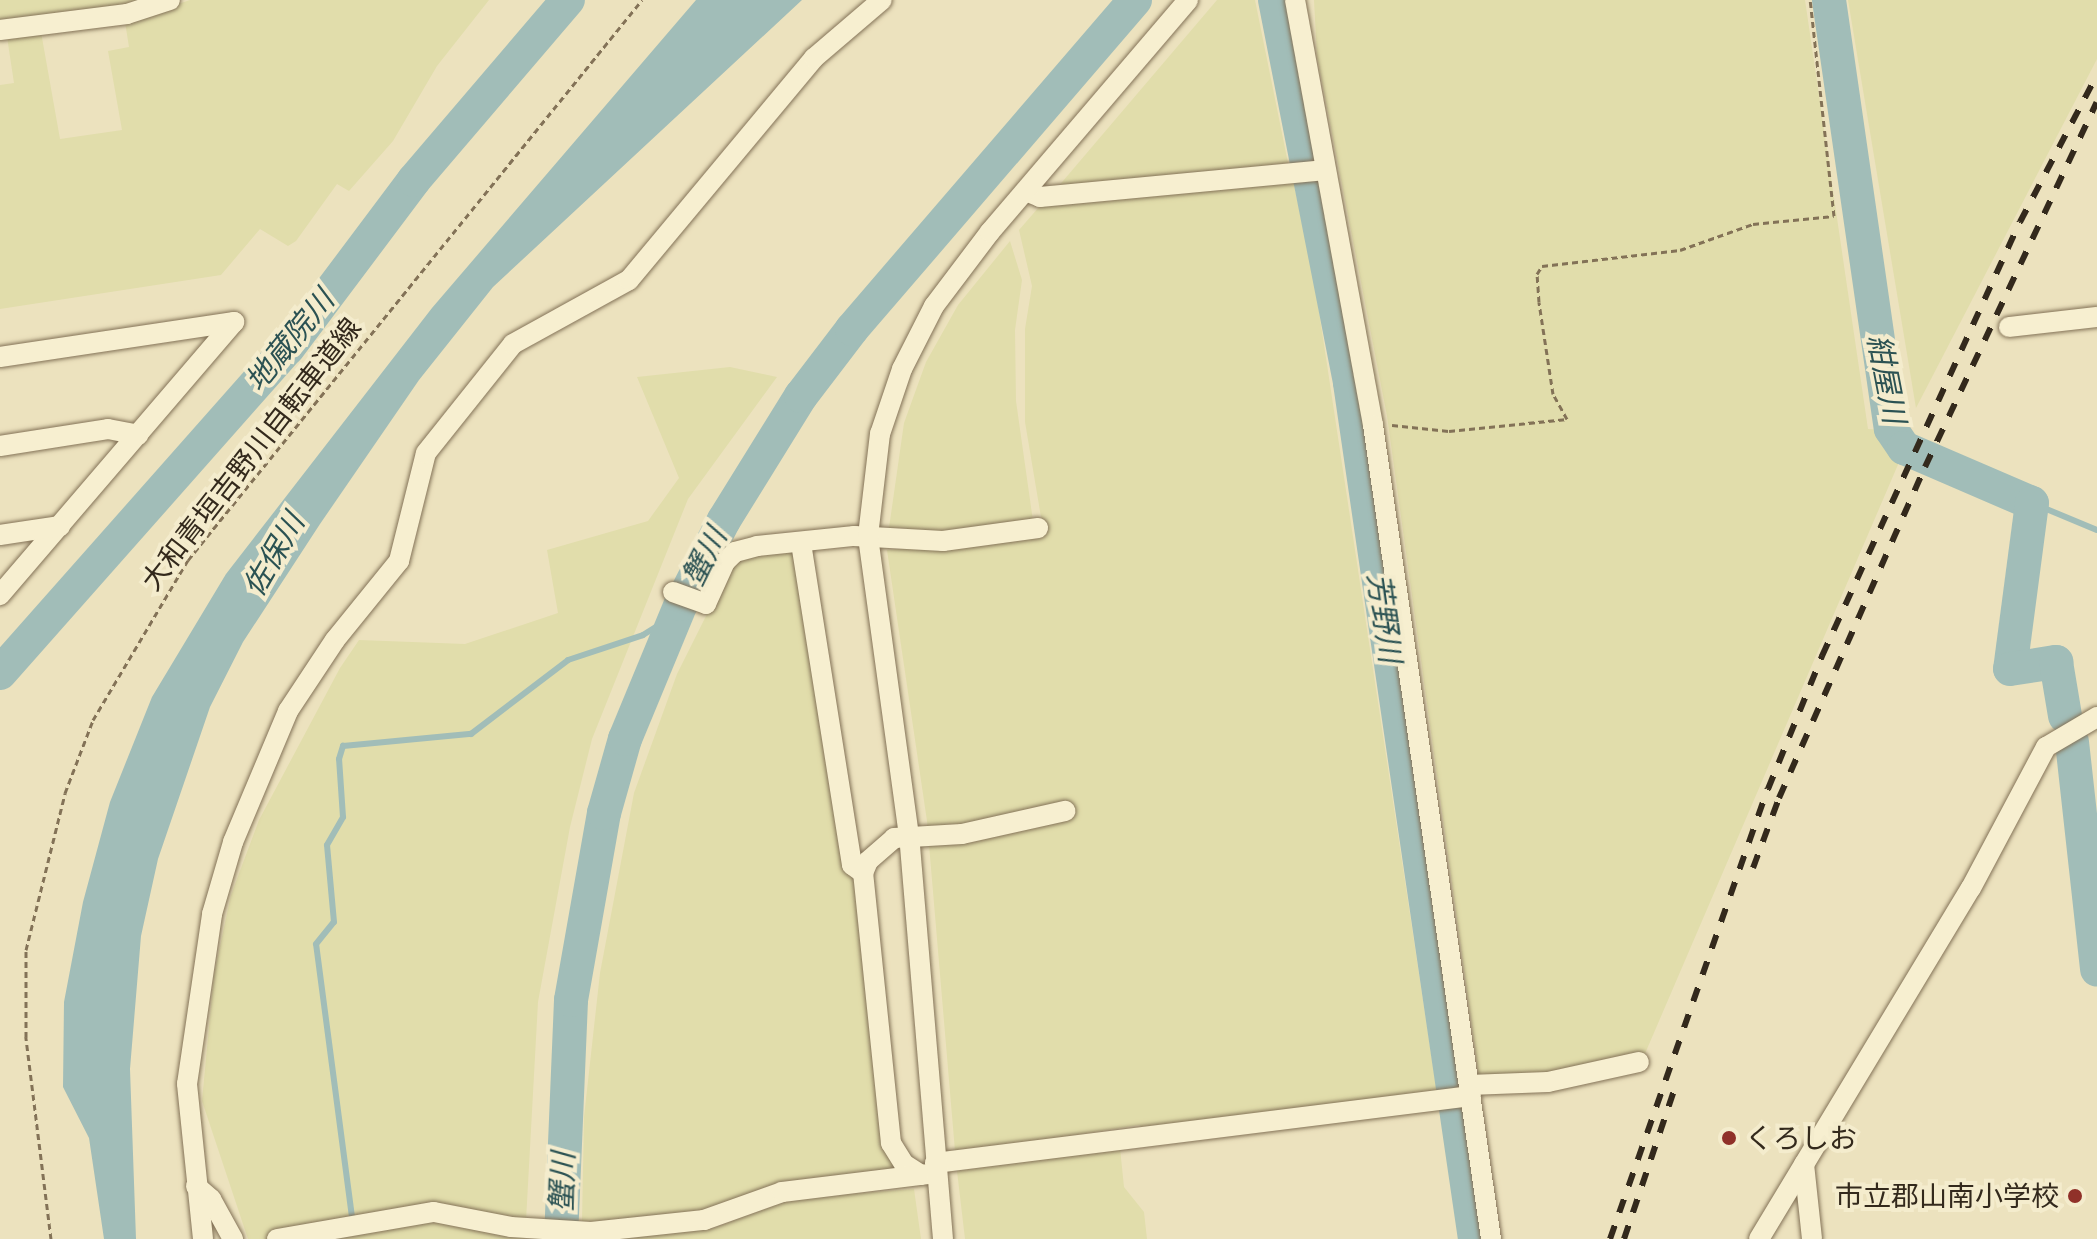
<!DOCTYPE html>
<meta charset="utf-8">
<style>
body{margin:0}
#map{position:relative;width:2097px;height:1239px;overflow:hidden;background:#ece2be;font-family:"Source Serif 4","Noto Sans JP",serif}
div>[style]{position:absolute}
.farmland>*{inset:0;background:#e1ddab}
.water>*{inset:0;background:#a1bdb8}
.stream>*{height:6px;margin:-3px;padding:0 3px;transform-origin:3px;border-radius:3px;background:#a1bdb8}
.river>*{height:34px;margin:-17px;padding:0 17px;transform-origin:17px;border-radius:17px;background:#a1bdb8}
.path>*{height:3px;margin-top:-1.5px;transform-origin:0;background:repeating-linear-gradient(90deg,#837257 0 6px,transparent 0 10px)}
.roads{filter:drop-shadow(0 0 2px #837257) drop-shadow(0 0 2px #837257)}
.minor>*{height:20px;margin:-10px;padding:0 10px;transform-origin:10px;border-radius:10px;background:#f7efd0}
.rail>*{height:6px;margin-top:-3px;transform-origin:0;background:repeating-linear-gradient(90deg,#33291c 0 14px,transparent 0 28px)}
.dots>*{width:22px;height:22px;translate:-50% -50%;box-sizing:border-box;border:4px solid #f4eccd;border-radius:50%}
span{translate:-50% -50%;white-space:nowrap;text-align:center;line-height:1.15;-webkit-text-stroke:8px #f4eccd;paint-order:stroke}
.street-label{font-size:28px;color:#33291c}
.poi-label{font-size:28px;color:#33291c}
.left{translate:0 -50%;text-align:left}
.right{translate:-100% -50%;text-align:right}
.water-label{font-size:30px;color:#2b5253;font-style:italic}
</style>
<div id="map">
<div class="farmland">
<i style="clip-path:polygon(0 0,148px 0,0 26px)"></i>
<i style="clip-path:polygon(190px 0,489px 0,437px 66px,393px 141px,349px 191px,337px 184px,296px 241px,288px 246px,260px 229px,221px 275px,0 309px,0 85px,14px 83px,7px 37px,41px 32px,60px 139px,122px 130px,108px 51px,129px 47px,125px 22px)"></i>
<i style="clip-path:polygon(1217px 0,1255px 0,1288px 163px,1057px 188px)"></i>
<i style="clip-path:polygon(1314px 0,1805px 0,1868px 429px,1885px 430px,1903px 453px,1644px 1056px,1562px 1075px,1479px 1077px,1387px 416px,1317px 56px)"></i>
<i style="clip-path:polygon(1848px 0,2097px 0,2097px 59px,1916px 408px)"></i>
<i style="clip-path:polygon(1293px 180px,1315px 285px,1437px 1093px,1151px 1134px,1139px 1125px,960px 1153px,955px 1151px,927px 821px,887px 550px,1044px 535px,1025px 422px,1025px 329px,1032px 286px,1019px 230px,1039px 207px)"></i>
<i style="clip-path:polygon(1010px 241px,1022px 280px,1015px 330px,1016px 401px,1033px 521px,956px 533px,889px 528px,904px 423px,926px 362px,958px 305px)"></i>
<i style="clip-path:polygon(730px 367px,777px 377px,688px 499px,592px 739px,570px 827px,538px 1002px,525px 1239px,248px 1239px,202px 1101px,214px 974px,231px 895px,259px 820px,340px 668px,359px 640px,465px 644px,558px 613px,547px 550px,648px 521px,679px 478px,637px 377px)"></i>
<i style="clip-path:polygon(799px 546px,847px 872px,857px 882px,900px 1170px,702px 1215px,595px 1225px,582px 1221px,584px 1117px,600px 973px,634px 793px,677px 674px,732px 564px,737px 557px)"></i>
<i style="clip-path:polygon(1120px 1148px,1124px 1187px,1144px 1212px,1147px 1239px,965px 1239px,957px 1171px)"></i>
<i style="clip-path:polygon(914px 1189px,921px 1239px,585px 1239px,714px 1228px,795px 1198px)"></i>
</div>
<div class="water">
<i style="clip-path:polygon(696px 0,802px 0,493px 287px,419px 380px,320px 524px,243px 642px,210px 707px,158px 859px,141px 936px,130px 1069px,136px 1239px,104px 1239px,89px 1138px,63px 1087px,64px 1002px,83px 902px,110px 802px,152px 697px,226px 574px,432px 308px)"></i>
</div>
<div class="stream">
<i style="left:2032px;top:503px;width:70px;rotate:22.6deg"></i>
<i style="left:352px;top:1217px;width:275px;rotate:-97.5deg"></i>
<i style="left:316px;top:944px;width:28px;rotate:-51deg"></i>
<i style="left:334px;top:922px;width:77px;rotate:-95.2deg"></i>
<i style="left:327px;top:845px;width:32px;rotate:-60deg"></i>
<i style="left:343px;top:817px;width:58px;rotate:-93.9deg"></i>
<i style="left:339px;top:759px;width:14px;rotate:-73deg"></i>
<i style="left:343px;top:746px;width:129px;rotate:-5.4deg"></i>
<i style="left:471px;top:734px;width:122px;rotate:-37.3deg"></i>
<i style="left:568px;top:660px;width:79px;rotate:-18.4deg"></i>
<i style="left:643px;top:635px;width:40px;rotate:-32deg"></i>
</div>
<div class="river">
<i style="left:1275px;top:0;width:390px;rotate:78.9deg"></i>
<i style="left:1350px;top:383px;width:865px;rotate:81.69deg"></i>
<i style="left:1829px;top:0;width:433px;rotate:81.8deg"></i>
<i style="left:1891px;top:429px;width:23px;rotate:56deg"></i>
<i style="left:1904px;top:448px;width:139px;rotate:23.3deg"></i>
<i style="left:2032px;top:503px;width:167px;rotate:97.5deg"></i>
<i style="left:2010px;top:669px;width:47px;rotate:-8.7deg"></i>
<i style="left:2056px;top:662px;width:55px;rotate:80.5deg"></i>
<i style="left:0;top:673px;width:434px;rotate:-48.5deg"></i>
<i style="left:288px;top:348px;width:210px;rotate:-53.1deg"></i>
<i style="left:414px;top:180px;width:237px;rotate:-49.5deg"></i>
<i style="left:2072px;top:742px;width:229px;rotate:83.7deg"></i>
<i style="left:561px;top:1239px;width:239px;rotate:-87.6deg"></i>
<i style="left:571px;top:1000px;width:190px;rotate:-80deg"></i>
<i style="left:604px;top:813px;width:77px;rotate:-74.2deg"></i>
<i style="left:625px;top:739px;width:146px;rotate:-67.5deg"></i>
<i style="left:681px;top:604px;width:94px;rotate:-62.9deg"></i>
<i style="left:724px;top:520px;width:146px;rotate:-58.2deg"></i>
<i style="left:801px;top:396px;width:84px;rotate:-52.7deg"></i>
<i style="left:852px;top:329px;width:434px;rotate:-49.3deg"></i>
</div>
<div class="path">
<i style="left:1392px;top:425px;width:57px;rotate:6deg"></i>
<i style="left:1449px;top:431px;width:119px;rotate:-5.8deg"></i>
<i style="left:1567px;top:419px;width:29px;rotate:-119deg"></i>
<i style="left:1553px;top:394px;width:93px;rotate:-98.7deg"></i>
<i style="left:1539px;top:302px;width:28px;rotate:-94deg"></i>
<i style="left:1537px;top:274px;width:9px;rotate:-58deg"></i>
<i style="left:1542px;top:266px;width:139px;rotate:-6.6deg"></i>
<i style="left:1680px;top:250px;width:77px;rotate:-19.6deg"></i>
<i style="left:1753px;top:224px;width:81px;rotate:-5.6deg"></i>
<i style="left:1834px;top:216px;width:217px;rotate:-96.3deg"></i>
<i style="left:51px;top:1239px;width:204px;rotate:-97.1deg"></i>
<i style="left:26px;top:1037px;width:87px;rotate:-90deg"></i>
<i style="left:26px;top:950px;width:162px;rotate:-76deg"></i>
<i style="left:65px;top:793px;width:78px;rotate:-69deg"></i>
<i style="left:93px;top:720px;width:186px;rotate:-59.3deg"></i>
<i style="left:188px;top:560px;width:721px;rotate:-50.97deg"></i>
</div>
<div class="roads">
<div class="minor">
<i style="left:1295px;top:0;width:432px;rotate:79.6deg"></i>
<i style="left:1373px;top:425px;width:823px;rotate:81.75deg"></i>
<i style="left:0;top:30px;width:128px;rotate:-7.2deg"></i>
<i style="left:127px;top:14px;width:45px;rotate:-18deg"></i>
<i style="left:1026px;top:191px;width:15px;rotate:23deg"></i>
<i style="left:1040px;top:197px;width:287px;rotate:-5.4deg"></i>
<i style="left:2009px;top:327px;width:89px;rotate:-6.5deg"></i>
<i style="left:0;top:357px;width:237px;rotate:-8.5deg"></i>
<i style="left:234px;top:322px;width:360px;rotate:130.6deg"></i>
<i style="left:0;top:446px;width:109px;rotate:-8.9deg"></i>
<i style="left:108px;top:429px;width:31px;rotate:11deg"></i>
<i style="left:0;top:535px;width:61px;rotate:-8.5deg"></i>
<i style="left:801px;top:543px;width:326px;rotate:81deg"></i>
<i style="left:852px;top:865px;width:14px;rotate:36deg"></i>
<i style="left:673px;top:592px;width:35px;rotate:20deg"></i>
<i style="left:706px;top:604px;width:46px;rotate:-65.7deg"></i>
<i style="left:725px;top:562px;width:14px;rotate:-45deg"></i>
<i style="left:735px;top:552px;width:23px;rotate:-15deg"></i>
<i style="left:757px;top:546px;width:98px;rotate:-5.9deg"></i>
<i style="left:854px;top:536px;width:89px;rotate:3.2deg"></i>
<i style="left:943px;top:541px;width:96px;rotate:-7.8deg"></i>
<i style="left:1469px;top:1085px;width:79px;rotate:-2.2deg"></i>
<i style="left:1548px;top:1082px;width:93px;rotate:-12.4deg"></i>
<i style="left:935px;top:1163px;width:540px;rotate:-7.13deg"></i>
<i style="left:1804px;top:1164px;width:75px;rotate:83.9deg"></i>
<i style="left:921px;top:1175px;width:20px;rotate:-147deg"></i>
<i style="left:904px;top:1164px;width:25px;rotate:-122deg"></i>
<i style="left:891px;top:1143px;width:271px;rotate:-95.9deg"></i>
<i style="left:863px;top:873px;width:13px;rotate:-67deg"></i>
<i style="left:868px;top:861px;width:35px;rotate:-41deg"></i>
<i style="left:894px;top:838px;width:68px;rotate:-3.4deg"></i>
<i style="left:962px;top:834px;width:106px;rotate:-12.6deg"></i>
<i style="left:196px;top:1186px;width:20px;rotate:41deg"></i>
<i style="left:211px;top:1199px;width:46px;rotate:61.2deg"></i>
<i style="left:203px;top:1239px;width:156px;rotate:-95.9deg"></i>
<i style="left:187px;top:1084px;width:172px;rotate:-81.6deg"></i>
<i style="left:212px;top:914px;width:75px;rotate:-73.7deg"></i>
<i style="left:233px;top:842px;width:142px;rotate:-67.2deg"></i>
<i style="left:288px;top:711px;width:85px;rotate:-56.5deg"></i>
<i style="left:335px;top:640px;width:102px;rotate:-51deg"></i>
<i style="left:399px;top:561px;width:111px;rotate:-76deg"></i>
<i style="left:426px;top:453px;width:139px;rotate:-51.4deg"></i>
<i style="left:513px;top:344px;width:132px;rotate:-28.9deg"></i>
<i style="left:629px;top:280px;width:289px;rotate:-50.2deg"></i>
<i style="left:814px;top:58px;width:89px;rotate:-40.5deg"></i>
<i style="left:277px;top:1239px;width:159px;rotate:-9.8deg"></i>
<i style="left:434px;top:1212px;width:78px;rotate:11deg"></i>
<i style="left:511px;top:1227px;width:80px;rotate:3.6deg"></i>
<i style="left:591px;top:1232px;width:114px;rotate:-6.1deg"></i>
<i style="left:704px;top:1220px;width:83px;rotate:-19.7deg"></i>
<i style="left:782px;top:1192px;width:155px;rotate:-7deg"></i>
<i style="left:943px;top:1239px;width:404px;rotate:-94.8deg"></i>
<i style="left:909px;top:836px;width:303px;rotate:-97.8deg"></i>
<i style="left:868px;top:536px;width:103px;rotate:-83.3deg"></i>
<i style="left:880px;top:434px;width:69px;rotate:-71.3deg"></i>
<i style="left:902px;top:369px;width:71px;rotate:-63.1deg"></i>
<i style="left:934px;top:306px;width:93px;rotate:-52.9deg"></i>
<i style="left:990px;top:232px;width:305px;rotate:-49.5deg"></i>
<i style="left:1759px;top:1239px;width:410px;rotate:-58.9deg"></i>
<i style="left:1971px;top:888px;width:160px;rotate:-62deg"></i>
<i style="left:2046px;top:747px;width:59px;rotate:-30.5deg"></i>
</div>
</div>
<div class="rail">
<i style="left:1753px;top:868px;width:75px;rotate:-69.6deg"></i>
<i style="left:1779px;top:798px;width:362px;rotate:-66.2deg"></i>
<i style="left:1925px;top:467px;width:403px;rotate:-64.8deg"></i>
<i style="left:1610px;top:1239px;width:477px;rotate:-70.7deg"></i>
<i style="left:1768px;top:789px;width:144px;rotate:-67.9deg"></i>
<i style="left:1822px;top:656px;width:477px;rotate:-65.5deg"></i>
<i style="left:2020px;top:222px;width:166px;rotate:-62.4deg"></i>
<i style="left:1624px;top:1239px;width:157px;rotate:-71.4deg"></i>
</div>
<div class="dots">
<i style="left:1729px;top:1138px;background:#903129"></i>
<i style="left:2075px;top:1196px;background:#903129"></i>
</div>
<div class="street-label">
<span style="left:251px;top:454px;rotate:-52deg">大和青垣吉野川自転車道線</span>
</div>
<div class="poi-label">
<span class="left" style="left:1745px;top:1138px">くろしお</span>
<span class="right" style="left:2059px;top:1196px">市立郡山南小学校</span>
</div>
<div class="water-label">
<span style="left:290px;top:341px;rotate:-51deg">地蔵院川</span>
<span style="left:1886px;top:379px;rotate:79deg">紺屋川</span>
<span style="left:274px;top:555px;rotate:-60deg">佐保川</span>
<span style="left:705px;top:557px;rotate:-63deg">蟹川</span>
<span style="left:1384px;top:618px;rotate:82deg">芳野川</span>
<span style="left:563px;top:1182px;rotate:-88deg">蟹川</span>
</div>
</div>
